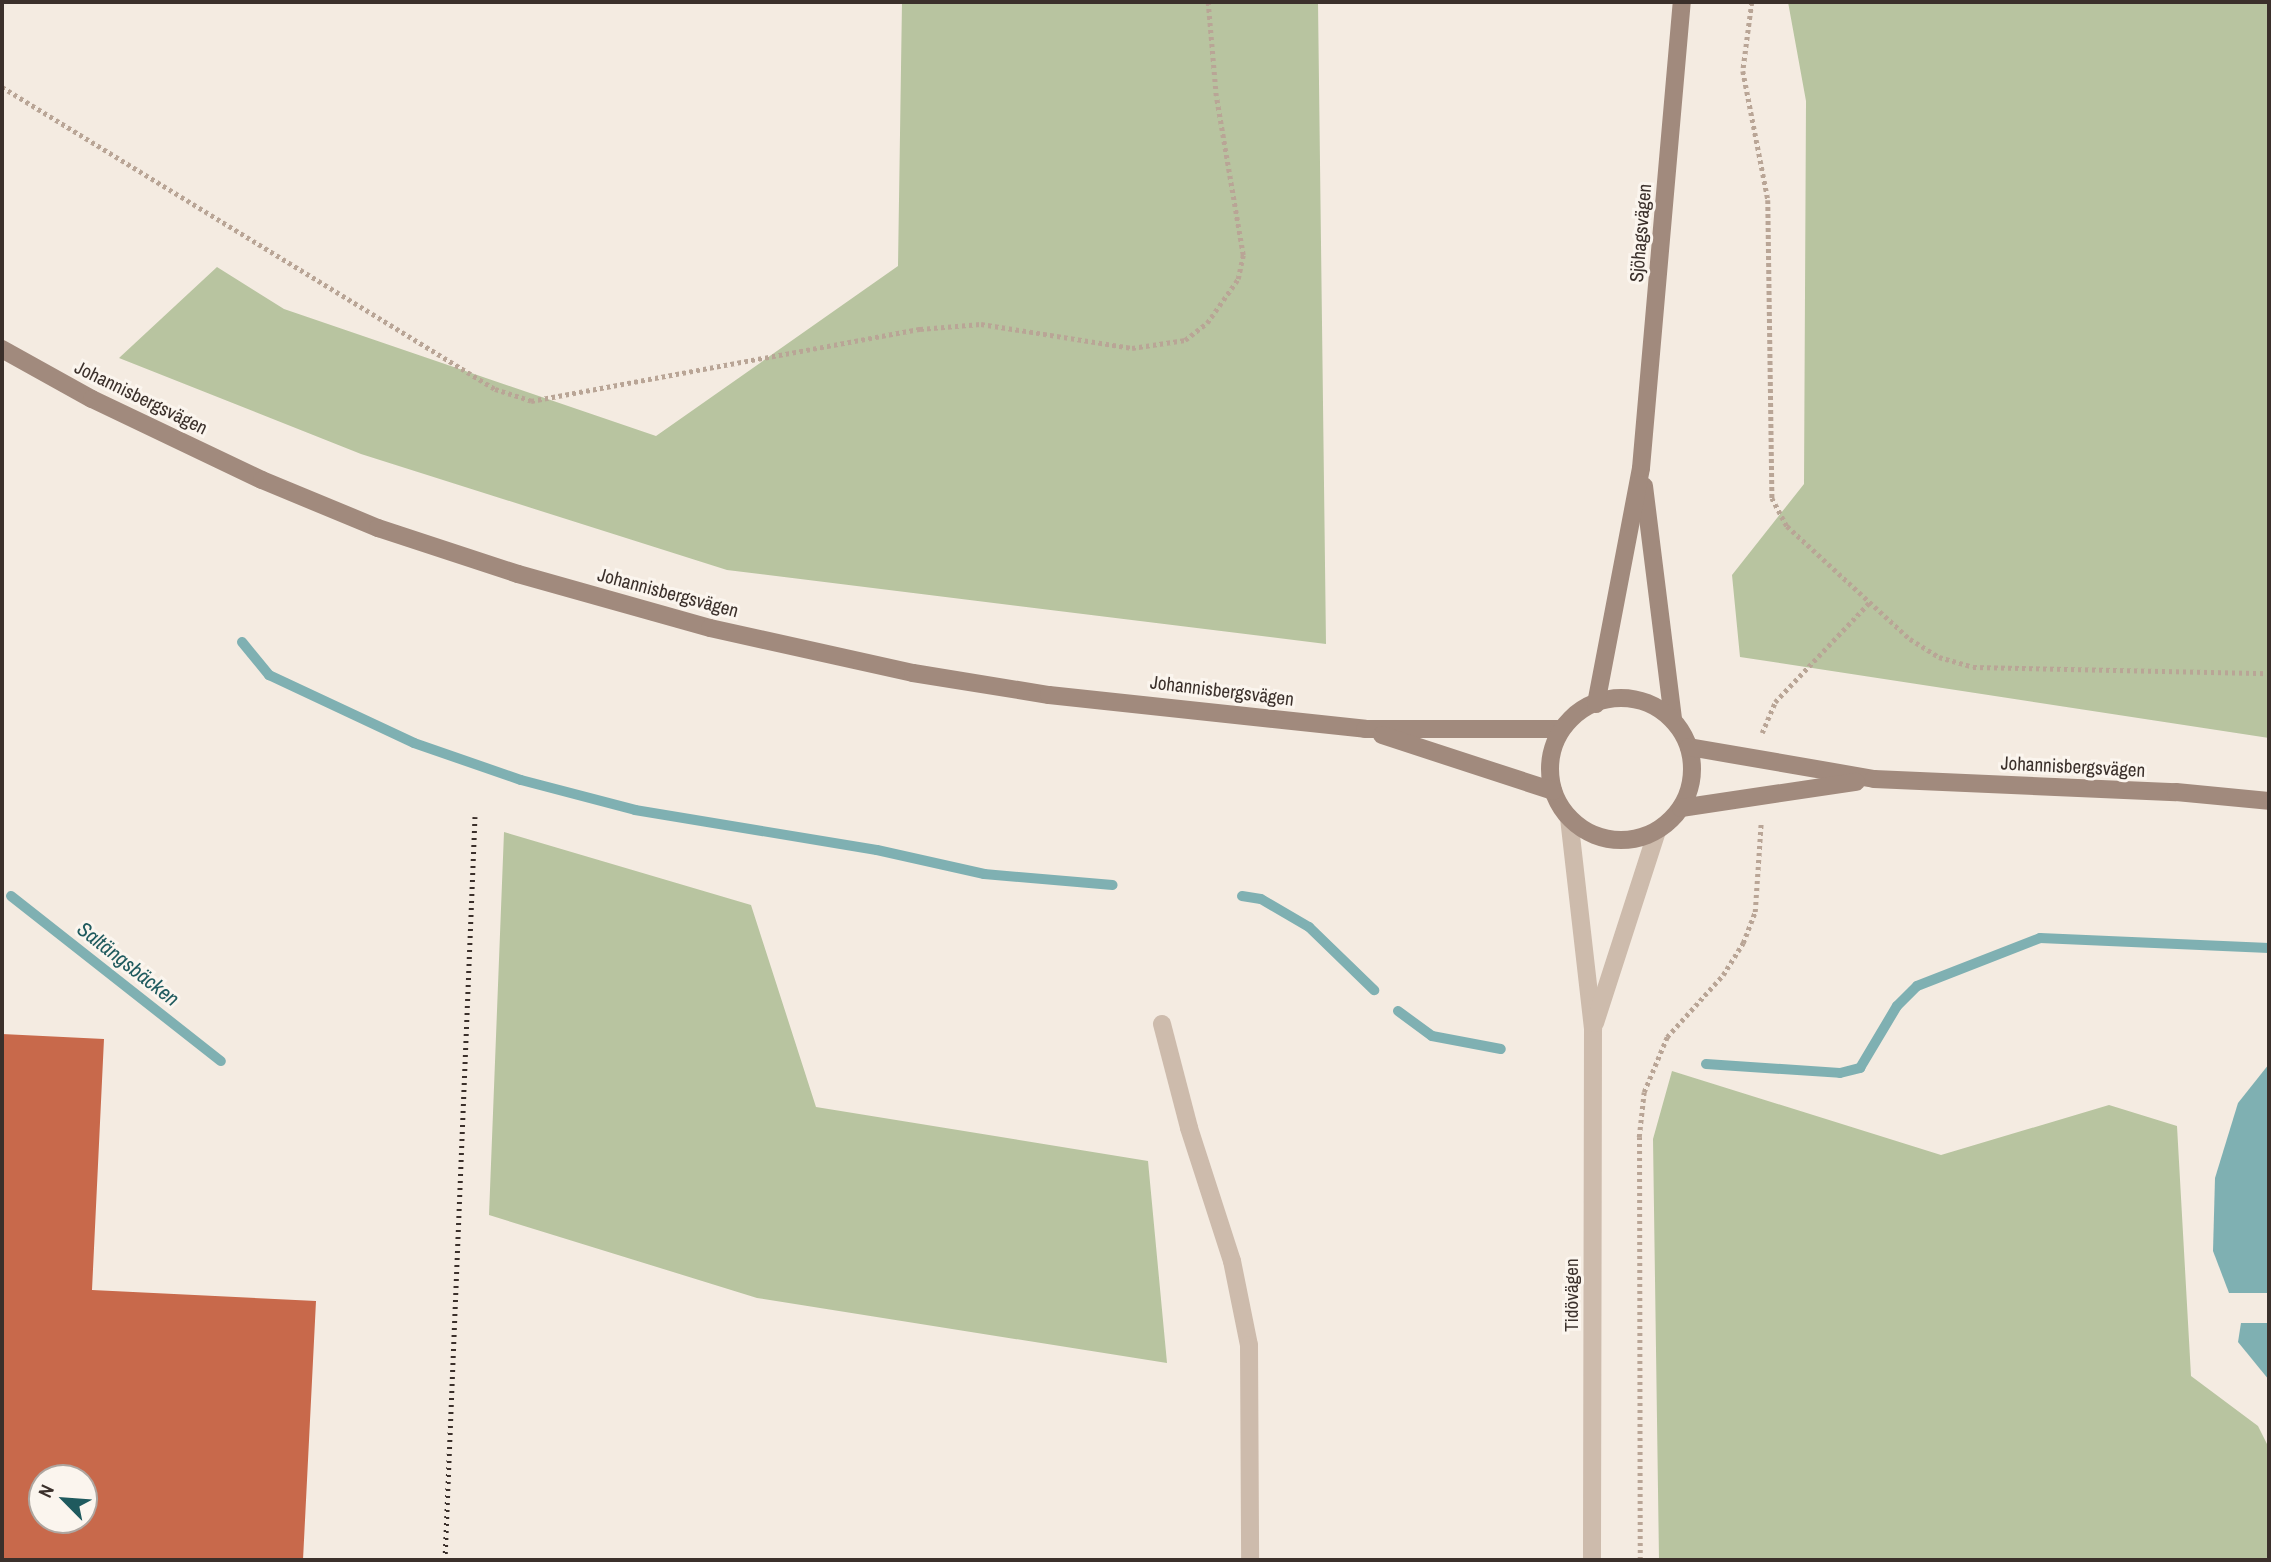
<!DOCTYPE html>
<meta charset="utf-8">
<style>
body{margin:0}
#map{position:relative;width:2271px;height:1562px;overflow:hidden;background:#f4ebe1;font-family:"Archivo Narrow",sans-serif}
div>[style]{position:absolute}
.green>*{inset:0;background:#b8c4a0}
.water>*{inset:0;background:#7fb0b2}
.stream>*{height:10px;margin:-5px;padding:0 5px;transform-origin:5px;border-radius:5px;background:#7fb0b2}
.building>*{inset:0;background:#c8694b}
.path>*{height:4.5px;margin-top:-2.25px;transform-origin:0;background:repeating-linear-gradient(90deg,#b9a596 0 3.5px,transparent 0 7px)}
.minor>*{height:18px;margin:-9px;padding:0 9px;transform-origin:9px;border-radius:9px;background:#cdbbac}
.tertiary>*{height:18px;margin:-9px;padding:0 9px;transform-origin:9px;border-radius:9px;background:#cdbbac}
.secondary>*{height:18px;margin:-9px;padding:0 9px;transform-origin:9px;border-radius:9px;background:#a18a7d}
.secondary>.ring{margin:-9px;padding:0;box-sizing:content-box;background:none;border:18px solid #a18a7d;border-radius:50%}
.rail>*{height:5px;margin-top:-2.5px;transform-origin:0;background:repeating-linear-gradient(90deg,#3b302b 0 2px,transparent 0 7px)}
span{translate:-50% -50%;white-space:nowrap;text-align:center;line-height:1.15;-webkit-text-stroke:6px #fbf5ee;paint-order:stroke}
.street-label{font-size:19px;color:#3b302b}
.water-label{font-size:21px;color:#1f5a5e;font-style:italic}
.frame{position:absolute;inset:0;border:4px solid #3b302b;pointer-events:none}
.north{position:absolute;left:28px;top:1464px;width:70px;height:70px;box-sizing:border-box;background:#fbf5ee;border:2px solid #aea6a0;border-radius:50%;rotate:295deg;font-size:19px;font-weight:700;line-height:28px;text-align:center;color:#3b302b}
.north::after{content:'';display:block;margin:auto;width:24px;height:32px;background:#1f5a5e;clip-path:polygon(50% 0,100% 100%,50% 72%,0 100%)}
</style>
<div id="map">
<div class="green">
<i style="clip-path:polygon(902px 2px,1318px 2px,1326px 644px,727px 570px,361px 454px,119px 358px,217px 267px,284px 309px,656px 436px,898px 266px)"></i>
<i style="clip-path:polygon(1788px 2px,2269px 2px,2269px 738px,1740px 657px,1732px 575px,1804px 484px,1806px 101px)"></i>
<i style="clip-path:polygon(504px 832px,751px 905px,816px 1107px,1148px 1161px,1167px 1363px,757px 1298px,489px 1215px)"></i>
<i style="clip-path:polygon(1672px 1071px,1941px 1155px,2109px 1105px,2177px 1126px,2191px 1376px,2258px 1426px,2269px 1448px,2269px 1560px,1659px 1560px,1653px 1139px)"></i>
</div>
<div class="water">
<i style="clip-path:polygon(2269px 1064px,2269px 1293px,2229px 1293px,2213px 1251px,2215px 1178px,2238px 1103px)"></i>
<i style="clip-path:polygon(2241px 1323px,2269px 1323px,2269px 1380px,2238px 1342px)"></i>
</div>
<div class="stream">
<i style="left:242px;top:642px;width:43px;rotate:50.7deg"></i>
<i style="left:269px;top:675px;width:160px;rotate:25.1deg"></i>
<i style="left:414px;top:743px;width:113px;rotate:19.1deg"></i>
<i style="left:521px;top:780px;width:118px;rotate:14.7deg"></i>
<i style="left:635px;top:810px;width:245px;rotate:9.4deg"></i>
<i style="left:877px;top:850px;width:110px;rotate:12.6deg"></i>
<i style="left:984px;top:874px;width:129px;rotate:4.9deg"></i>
<i style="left:11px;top:896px;width:267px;rotate:38.2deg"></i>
<i style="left:1242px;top:896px;width:19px;rotate:9deg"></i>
<i style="left:1261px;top:899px;width:56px;rotate:30.3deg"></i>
<i style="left:1309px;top:927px;width:91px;rotate:44.1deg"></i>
<i style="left:1398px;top:1011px;width:42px;rotate:36.3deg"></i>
<i style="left:1432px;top:1036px;width:70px;rotate:10.7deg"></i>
<i style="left:1706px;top:1064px;width:134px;rotate:3.8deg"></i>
<i style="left:1840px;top:1073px;width:21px;rotate:-14deg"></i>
<i style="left:1860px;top:1068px;width:72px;rotate:-59.2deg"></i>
<i style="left:1897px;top:1006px;width:28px;rotate:-45deg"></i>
<i style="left:1917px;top:986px;width:132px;rotate:-21.3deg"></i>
<i style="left:2040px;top:938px;width:229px;rotate:2.5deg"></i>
</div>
<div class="building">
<i style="clip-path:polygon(evenodd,2px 1034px,104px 1039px,92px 1290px,316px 1301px,303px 1560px,2px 1560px,2px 1034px,42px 1478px,84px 1478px,84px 1520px,42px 1520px,42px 1478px)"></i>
</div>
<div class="path">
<i style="left:1752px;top:2px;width:70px;rotate:97.4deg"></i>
<i style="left:1743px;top:71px;width:131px;rotate:79deg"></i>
<i style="left:1768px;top:200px;width:298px;rotate:89.2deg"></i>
<i style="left:1772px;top:498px;width:32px;rotate:62deg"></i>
<i style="left:1787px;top:526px;width:167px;rotate:42.6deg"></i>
<i style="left:1910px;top:639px;width:34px;rotate:32deg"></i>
<i style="left:1939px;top:657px;width:35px;rotate:16deg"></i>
<i style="left:1973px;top:667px;width:296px;rotate:1.2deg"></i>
<i style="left:2px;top:87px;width:578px;rotate:31.49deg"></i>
<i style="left:495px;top:389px;width:38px;rotate:18deg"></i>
<i style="left:531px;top:401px;width:396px;rotate:-10.5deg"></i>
<i style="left:920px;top:329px;width:61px;rotate:-4.7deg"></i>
<i style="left:981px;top:324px;width:153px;rotate:9deg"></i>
<i style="left:1132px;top:348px;width:54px;rotate:-8.6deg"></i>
<i style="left:1185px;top:340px;width:28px;rotate:-38deg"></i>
<i style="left:1207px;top:323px;width:54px;rotate:-54.8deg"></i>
<i style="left:1238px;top:279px;width:25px;rotate:-78deg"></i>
<i style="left:1243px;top:255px;width:161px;rotate:-99.6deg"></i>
<i style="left:1216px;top:96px;width:94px;rotate:-94.9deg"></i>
<i style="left:1762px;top:733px;width:34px;rotate:-67deg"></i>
<i style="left:1775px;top:702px;width:137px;rotate:-46.5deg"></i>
<i style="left:1640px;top:1560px;width:423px;rotate:-90.1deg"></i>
<i style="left:1639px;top:1137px;width:45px;rotate:-83.7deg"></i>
<i style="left:1644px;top:1092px;width:60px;rotate:-67.3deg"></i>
<i style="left:1667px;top:1037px;width:84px;rotate:-47.9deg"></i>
<i style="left:1723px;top:975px;width:38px;rotate:-58deg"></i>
<i style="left:1743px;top:943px;width:33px;rotate:-69deg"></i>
<i style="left:1755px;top:912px;width:90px;rotate:-86.2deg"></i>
</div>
<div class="minor">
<i style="left:1162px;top:1024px;width:107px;rotate:75.4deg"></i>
<i style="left:1189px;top:1128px;width:140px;rotate:72.1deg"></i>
<i style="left:1232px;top:1261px;width:86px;rotate:78.6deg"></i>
<i style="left:1249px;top:1345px;width:215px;rotate:89.7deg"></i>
</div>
<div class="tertiary">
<i style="left:1569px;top:818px;width:213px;rotate:83.5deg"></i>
<i style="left:1593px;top:1030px;width:530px;rotate:90.11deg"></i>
<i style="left:1595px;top:1023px;width:202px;rotate:-72.1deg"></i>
</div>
<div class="secondary">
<i style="left:2px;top:349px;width:103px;rotate:29.1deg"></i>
<i style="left:92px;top:399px;width:188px;rotate:25.5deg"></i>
<i style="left:262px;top:480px;width:126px;rotate:22.5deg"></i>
<i style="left:378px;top:528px;width:147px;rotate:18.2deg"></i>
<i style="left:518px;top:574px;width:199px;rotate:15.7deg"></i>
<i style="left:710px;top:628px;width:208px;rotate:12.5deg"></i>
<i style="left:913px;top:673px;width:138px;rotate:9.2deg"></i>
<i style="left:1049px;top:695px;width:318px;rotate:6.1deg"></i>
<i style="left:1365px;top:729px;width:196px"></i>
<i style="left:1644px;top:486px;width:235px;rotate:82.9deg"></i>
<i class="ring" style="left:1550px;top:698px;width:124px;height:124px"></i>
<i style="left:1596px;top:704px;width:240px;rotate:-79.2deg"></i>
<i style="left:1641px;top:468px;width:468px;rotate:-85deg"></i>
<i style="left:1382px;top:735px;width:180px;rotate:18.1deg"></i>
<i style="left:1689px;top:747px;width:188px;rotate:9.8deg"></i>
<i style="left:1874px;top:779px;width:302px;rotate:2.5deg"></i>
<i style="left:2176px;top:792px;width:93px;rotate:5.5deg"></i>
<i style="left:1681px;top:808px;width:177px;rotate:-8.5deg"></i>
</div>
<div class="rail">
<i style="left:445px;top:1560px;width:744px;rotate:-87.69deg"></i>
</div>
<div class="street-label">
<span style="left:1641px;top:233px;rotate:-85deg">Sjöhagsvägen</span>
<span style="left:141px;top:398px;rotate:26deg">Johannisbergsvägen</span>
<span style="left:668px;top:593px;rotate:15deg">Johannisbergsvägen</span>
<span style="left:1222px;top:691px;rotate:7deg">Johannisbergsvägen</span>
<span style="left:2073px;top:767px;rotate:3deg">Johannisbergsvägen</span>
<span style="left:1572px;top:1295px;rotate:-90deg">Tidövägen</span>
</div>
<div class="water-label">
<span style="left:128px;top:964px;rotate:38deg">Saltängsbäcken</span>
</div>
<div class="frame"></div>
<div class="north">N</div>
</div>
